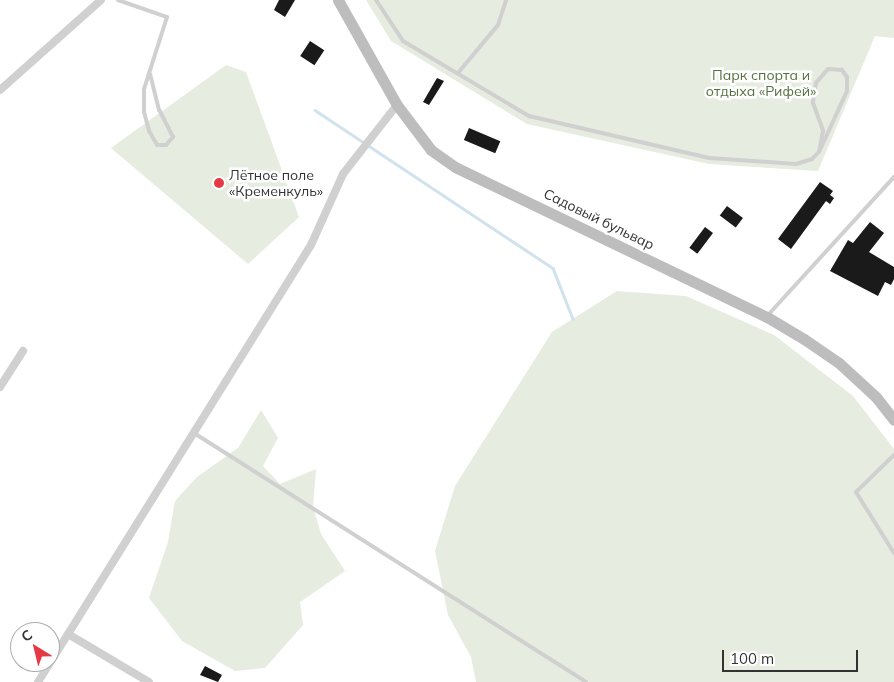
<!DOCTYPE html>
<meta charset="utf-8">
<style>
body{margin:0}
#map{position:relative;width:894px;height:682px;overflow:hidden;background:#fff;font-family:Mulish,sans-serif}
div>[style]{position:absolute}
.green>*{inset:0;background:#e6ecdf}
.stream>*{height:2.5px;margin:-1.25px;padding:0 1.25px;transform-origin:1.25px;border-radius:1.25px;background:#cfe2ee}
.building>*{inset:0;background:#1a1a1a;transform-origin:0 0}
.lane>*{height:4px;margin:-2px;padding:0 2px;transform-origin:2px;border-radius:2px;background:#d0d0d0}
.street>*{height:8px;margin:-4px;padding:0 4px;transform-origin:4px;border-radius:4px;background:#d0d0d0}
.secondary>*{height:11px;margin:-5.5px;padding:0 5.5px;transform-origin:5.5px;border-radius:5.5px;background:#bdbdbd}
.dots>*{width:14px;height:14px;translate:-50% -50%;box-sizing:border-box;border:2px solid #fff;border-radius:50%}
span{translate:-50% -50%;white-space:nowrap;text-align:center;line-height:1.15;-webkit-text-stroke:5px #fff;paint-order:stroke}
.park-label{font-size:14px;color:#56703f}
.poi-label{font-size:14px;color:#333}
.left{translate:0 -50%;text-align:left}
.street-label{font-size:14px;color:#333}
.north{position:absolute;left:10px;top:622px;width:50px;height:50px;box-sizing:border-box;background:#fff;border:1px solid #adadad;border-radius:50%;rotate:324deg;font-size:14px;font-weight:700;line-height:20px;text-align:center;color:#333}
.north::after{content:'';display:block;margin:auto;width:18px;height:22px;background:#e63946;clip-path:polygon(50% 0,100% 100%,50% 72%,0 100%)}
.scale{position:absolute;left:722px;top:650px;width:136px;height:22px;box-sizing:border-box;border:2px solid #333;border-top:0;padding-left:6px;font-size:15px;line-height:18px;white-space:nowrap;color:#333;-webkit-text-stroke:4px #fff;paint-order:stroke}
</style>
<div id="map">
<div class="green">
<i style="clip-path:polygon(366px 0,894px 0,894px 38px,875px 36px,818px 171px,709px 164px,527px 124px,391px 41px)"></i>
<i style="clip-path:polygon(226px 65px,246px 72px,299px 217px,248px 264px,111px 148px)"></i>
<i style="clip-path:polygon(617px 291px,686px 296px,774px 335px,853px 396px,894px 449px,894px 682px,476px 682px,471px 657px,448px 615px,435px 551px,455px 486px,552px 332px)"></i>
<i style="clip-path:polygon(261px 410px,278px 438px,263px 466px,280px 484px,316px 469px,313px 507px,321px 534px,345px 571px,300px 602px,303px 625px,265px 668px,235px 671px,182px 641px,149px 598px,168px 542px,175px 501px,197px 477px,238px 448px)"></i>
</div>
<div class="stream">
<i style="left:315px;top:110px;width:286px;rotate:33.6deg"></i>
<i style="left:553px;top:268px;width:55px;rotate:68.6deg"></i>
</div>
<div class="building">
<i style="clip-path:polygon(279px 0,295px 0,285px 17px,274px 10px)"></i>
<i style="left:310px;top:41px;width:17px;height:18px;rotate:33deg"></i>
<i style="clip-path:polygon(437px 78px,444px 81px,429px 105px,423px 102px)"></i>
<i style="left:469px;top:128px;width:34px;height:13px;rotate:23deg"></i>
<i style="clip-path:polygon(820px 182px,833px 191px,830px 195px,834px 198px,830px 204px,826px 201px,791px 249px,778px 239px)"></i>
<i style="left:727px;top:206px;width:20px;height:12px;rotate:37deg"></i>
<i style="clip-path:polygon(870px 222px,884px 233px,869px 252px,894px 267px,894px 279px,891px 285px,885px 282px,878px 296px,830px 271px,848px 240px,853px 243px)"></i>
<i style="left:705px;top:227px;width:10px;height:26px;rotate:37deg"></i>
<i style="clip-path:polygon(205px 666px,222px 675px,218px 682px,200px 675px)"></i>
</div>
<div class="lane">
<i style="left:118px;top:0;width:52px;rotate:19.1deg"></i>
<i style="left:167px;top:17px;width:76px;rotate:107.7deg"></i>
<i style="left:144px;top:89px;width:23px;rotate:90deg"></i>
<i style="left:144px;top:112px;width:20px;rotate:75deg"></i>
<i style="left:149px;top:131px;width:16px;rotate:60deg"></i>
<i style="left:157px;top:145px;width:9px"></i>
<i style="left:166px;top:145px;width:11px;rotate:-49deg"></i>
<i style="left:173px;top:137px;width:30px;rotate:-117deg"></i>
<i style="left:159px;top:110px;width:37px;rotate:-104deg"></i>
<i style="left:376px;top:0;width:49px;rotate:56.6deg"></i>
<i style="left:403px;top:41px;width:147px;rotate:30.8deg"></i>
<i style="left:529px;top:116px;width:185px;rotate:13.1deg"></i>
<i style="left:709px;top:158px;width:87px;rotate:3.9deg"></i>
<i style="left:796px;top:164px;width:17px;rotate:-17deg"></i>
<i style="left:812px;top:159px;width:10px;rotate:-45deg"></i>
<i style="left:819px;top:152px;width:67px;rotate:-65.3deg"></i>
<i style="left:847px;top:91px;width:14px;rotate:-90deg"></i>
<i style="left:847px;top:77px;width:9px;rotate:-126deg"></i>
<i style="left:842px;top:70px;width:14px;rotate:-176deg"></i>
<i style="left:828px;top:69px;width:18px;rotate:131deg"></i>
<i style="left:816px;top:83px;width:20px;rotate:99deg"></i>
<i style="left:813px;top:103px;width:30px;rotate:70deg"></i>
<i style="left:823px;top:131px;width:21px;rotate:101deg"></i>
<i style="left:458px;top:73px;width:62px;rotate:-50.2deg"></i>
<i style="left:498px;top:25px;width:26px;rotate:-72deg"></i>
<i style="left:768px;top:315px;width:187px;rotate:-47.6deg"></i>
<i style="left:194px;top:433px;width:464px;rotate:32.4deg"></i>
<i style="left:894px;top:455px;width:53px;rotate:135.8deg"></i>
<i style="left:856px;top:492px;width:72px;rotate:58.1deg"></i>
</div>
<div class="street">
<i style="left:0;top:90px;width:135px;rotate:-41.7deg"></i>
<i style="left:0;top:387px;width:43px;rotate:-57.4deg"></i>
<i style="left:68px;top:634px;width:94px;rotate:30.7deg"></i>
<i style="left:38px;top:682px;width:515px;rotate:-58.01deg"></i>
<i style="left:311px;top:245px;width:78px;rotate:-65.7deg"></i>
<i style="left:343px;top:174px;width:88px;rotate:-52deg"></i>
</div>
<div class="secondary">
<i style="left:338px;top:0;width:120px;rotate:60.7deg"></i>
<i style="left:397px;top:105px;width:56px;rotate:52.9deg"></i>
<i style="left:431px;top:150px;width:29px;rotate:35deg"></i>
<i style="left:455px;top:167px;width:346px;rotate:25.7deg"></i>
<i style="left:767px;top:317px;width:43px;rotate:30.7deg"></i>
<i style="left:804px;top:339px;width:42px;rotate:34.4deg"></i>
<i style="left:839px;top:363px;width:50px;rotate:42.6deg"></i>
<i style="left:876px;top:397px;width:29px;rotate:52deg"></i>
</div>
<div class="dots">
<i style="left:219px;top:183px;background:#e63946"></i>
</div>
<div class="park-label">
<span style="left:761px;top:83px">Парк спорта и<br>отдыха «Рифей»</span>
</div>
<div class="poi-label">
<span class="left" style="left:229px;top:183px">Лётное поле<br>«Кременкуль»</span>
</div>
<div class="street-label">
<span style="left:599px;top:219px;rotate:26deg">Садовый бульвар</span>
</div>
<div class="north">С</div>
<div class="scale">100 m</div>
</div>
